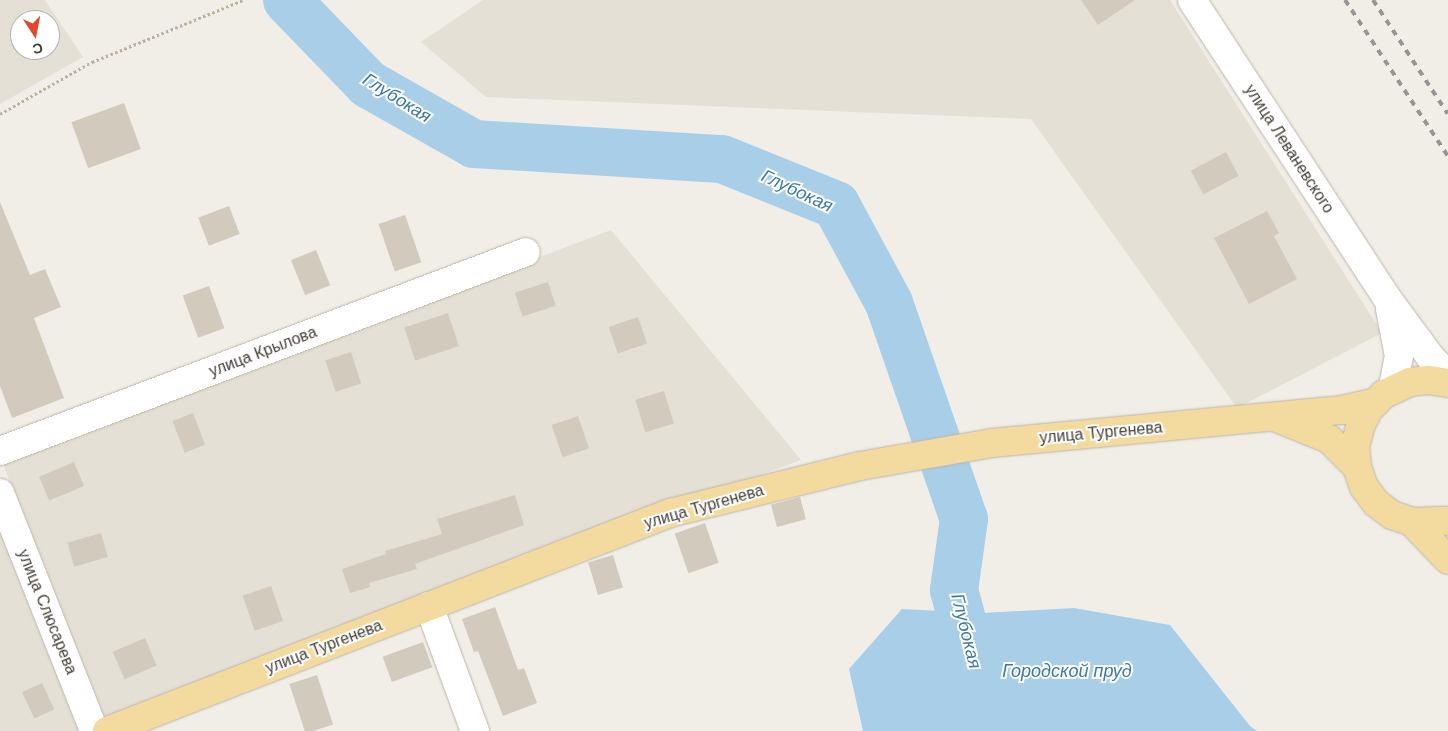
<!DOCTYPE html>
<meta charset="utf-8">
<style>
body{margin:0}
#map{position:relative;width:1448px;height:731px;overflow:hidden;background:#f1eee7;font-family:Helvetica,sans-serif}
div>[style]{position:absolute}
.residential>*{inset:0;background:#e5e0d5}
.water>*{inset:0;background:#a9cee8}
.river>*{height:48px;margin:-24px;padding:0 24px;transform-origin:24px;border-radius:24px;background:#a9cee8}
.building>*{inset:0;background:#d2cabd;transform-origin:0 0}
.path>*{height:3px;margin-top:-1.5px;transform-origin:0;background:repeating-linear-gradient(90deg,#bcb19d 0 2.5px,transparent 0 5px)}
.roads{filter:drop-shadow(0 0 1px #bcb5aa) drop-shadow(0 0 1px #bcb5aa)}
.minor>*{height:28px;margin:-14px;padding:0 14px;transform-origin:14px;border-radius:14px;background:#fff}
.major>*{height:28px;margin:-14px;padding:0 14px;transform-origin:14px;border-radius:14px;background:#f3da9e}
.rail>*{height:4px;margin-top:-2px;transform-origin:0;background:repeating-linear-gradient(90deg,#959595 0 6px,transparent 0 12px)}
span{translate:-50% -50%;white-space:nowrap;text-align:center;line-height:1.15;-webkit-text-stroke:4px #fff;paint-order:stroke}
.street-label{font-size:16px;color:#433e36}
.water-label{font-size:18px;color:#3c78a3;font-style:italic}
.north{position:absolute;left:10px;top:10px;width:50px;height:50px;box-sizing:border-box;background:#fff;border:1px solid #b4b2af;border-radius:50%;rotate:169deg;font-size:14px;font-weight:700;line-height:20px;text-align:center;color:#433e36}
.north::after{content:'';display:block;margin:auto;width:18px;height:22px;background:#e2472d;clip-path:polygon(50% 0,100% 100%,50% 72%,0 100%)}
</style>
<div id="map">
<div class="residential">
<i style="clip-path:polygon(evenodd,0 0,45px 0,83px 57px,0 104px,0 0,20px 20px,50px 20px,50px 50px,20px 50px,20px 20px)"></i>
<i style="clip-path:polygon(483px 0,1170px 0,1382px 333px,1237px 408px,1031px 119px,486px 97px,421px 42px)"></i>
<i style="clip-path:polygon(611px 230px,801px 460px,101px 718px,2px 461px)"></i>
<i style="clip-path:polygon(0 508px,86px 731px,0 731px)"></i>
</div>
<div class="water">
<i style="clip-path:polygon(1074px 608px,1170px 625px,1250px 726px,1257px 731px,863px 731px,849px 669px,902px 609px,982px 613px)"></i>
</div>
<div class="river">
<i style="left:287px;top:0;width:117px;rotate:46deg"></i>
<i style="left:368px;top:84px;width:122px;rotate:29.5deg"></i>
<i style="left:474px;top:144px;width:248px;rotate:3.5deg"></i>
<i style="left:722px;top:159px;width:123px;rotate:22deg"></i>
<i style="left:836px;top:205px;width:111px;rotate:61.6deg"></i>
<i style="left:889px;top:303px;width:229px;rotate:70.9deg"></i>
<i style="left:964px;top:519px;width:72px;rotate:98deg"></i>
<i style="left:954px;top:590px;width:146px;rotate:74.9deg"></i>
</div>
<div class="building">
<i style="clip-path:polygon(1081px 0,1135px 0,1098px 25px)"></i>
<i style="left:124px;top:103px;width:49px;height:56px;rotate:70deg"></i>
<i style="left:1226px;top:152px;width:27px;height:40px;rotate:62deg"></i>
<i style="clip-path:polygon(0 202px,30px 275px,45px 269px,61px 307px,34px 318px,64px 398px,12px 418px,0 386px)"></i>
<i style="left:229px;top:206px;width:30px;height:33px;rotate:69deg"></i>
<i style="clip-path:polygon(1267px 211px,1279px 233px,1274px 236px,1297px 279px,1249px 304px,1214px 238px)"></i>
<i style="left:405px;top:215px;width:50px;height:28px;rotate:71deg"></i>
<i style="left:316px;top:250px;width:38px;height:27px;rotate:68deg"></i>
<i style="left:548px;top:282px;width:25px;height:35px;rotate:72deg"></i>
<i style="left:209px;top:286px;width:45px;height:28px;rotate:70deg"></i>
<i style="left:448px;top:313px;width:35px;height:46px;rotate:72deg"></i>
<i style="left:638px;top:317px;width:28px;height:31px;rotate:71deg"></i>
<i style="left:351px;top:352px;width:33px;height:27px;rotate:72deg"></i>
<i style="left:664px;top:391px;width:34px;height:30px;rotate:73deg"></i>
<i style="left:193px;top:413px;width:34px;height:22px;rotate:69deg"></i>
<i style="left:578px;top:416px;width:34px;height:28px;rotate:71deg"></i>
<i style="left:74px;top:462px;width:26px;height:38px;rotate:67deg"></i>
<i style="clip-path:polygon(515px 495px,524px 525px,415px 564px,417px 569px,369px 583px,370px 587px,350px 593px,342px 569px,386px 554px,385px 551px,442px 534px,437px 519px)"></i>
<i style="left:800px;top:497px;width:23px;height:30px;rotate:75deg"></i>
<i style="left:705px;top:523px;width:42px;height:32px;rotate:71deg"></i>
<i style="left:101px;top:533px;width:25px;height:35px;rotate:74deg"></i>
<i style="left:613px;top:555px;width:34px;height:26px;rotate:73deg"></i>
<i style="left:271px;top:586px;width:37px;height:30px;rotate:71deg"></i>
<i style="clip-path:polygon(495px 607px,518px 670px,524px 668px,537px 703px,503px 716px,478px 651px,474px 652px,462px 619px)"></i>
<i style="left:145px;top:638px;width:30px;height:35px;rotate:67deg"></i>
<i style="left:423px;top:642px;width:27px;height:43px;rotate:70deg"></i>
<i style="left:317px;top:675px;width:52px;height:29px;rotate:72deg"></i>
<i style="left:42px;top:683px;width:29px;height:22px;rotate:65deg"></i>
</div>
<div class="path">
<i style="left:0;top:114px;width:106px;rotate:-29.5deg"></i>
<i style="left:92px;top:62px;width:163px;rotate:-22.3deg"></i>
</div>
<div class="roads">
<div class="minor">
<i style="left:1192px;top:0;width:356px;rotate:56.8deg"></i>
<i style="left:1387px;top:298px;width:74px;rotate:53.7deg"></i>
<i style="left:1431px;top:358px;width:24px;rotate:45deg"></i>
<i style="left:1390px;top:309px;width:48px;rotate:79.2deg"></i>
<i style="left:1399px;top:356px;width:33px;rotate:101deg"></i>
<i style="left:0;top:451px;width:562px;rotate:-20.72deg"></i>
<i style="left:0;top:493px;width:256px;rotate:68.4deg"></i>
<i style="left:429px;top:606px;width:133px;rotate:69.8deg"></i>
</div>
<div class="major">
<i style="left:1448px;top:383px;width:20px;rotate:-171deg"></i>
<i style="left:1428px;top:380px;width:18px;rotate:174deg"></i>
<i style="left:1410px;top:382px;width:29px;rotate:155deg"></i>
<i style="left:1384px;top:394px;width:21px;rotate:135deg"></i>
<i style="left:1369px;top:409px;width:20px;rotate:117deg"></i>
<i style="left:1360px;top:427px;width:21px;rotate:104deg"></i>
<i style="left:1355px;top:447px;width:20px;rotate:84deg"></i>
<i style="left:1357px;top:467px;width:21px;rotate:71deg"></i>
<i style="left:1364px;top:487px;width:20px;rotate:53deg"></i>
<i style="left:1376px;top:503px;width:20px;rotate:37deg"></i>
<i style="left:1392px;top:515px;width:21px;rotate:19deg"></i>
<i style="left:1412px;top:522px;width:36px;rotate:-2deg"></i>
<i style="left:1277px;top:418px;width:56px;rotate:22deg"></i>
<i style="left:1329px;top:439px;width:40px;rotate:45deg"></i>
<i style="left:1412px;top:522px;width:52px;rotate:46.5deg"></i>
<i style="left:107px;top:731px;width:604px;rotate:-21.17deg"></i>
<i style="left:670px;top:513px;width:196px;rotate:-13.9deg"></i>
<i style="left:860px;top:466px;width:134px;rotate:-9.9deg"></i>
<i style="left:992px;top:443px;width:352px;rotate:-5.4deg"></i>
<i style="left:1342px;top:410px;width:35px;rotate:-13deg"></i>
</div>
</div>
<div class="rail">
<i style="left:1345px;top:0;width:187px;rotate:56.6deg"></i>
<i style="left:1373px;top:0;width:136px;rotate:56.7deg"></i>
</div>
<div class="street-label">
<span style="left:1289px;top:149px;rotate:57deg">улица Леваневского</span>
<span style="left:263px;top:352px;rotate:-21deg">улица Крылова</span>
<span style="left:1101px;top:433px;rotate:-5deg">улица Тургенева</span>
<span style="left:704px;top:507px;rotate:-16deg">улица Тургенева</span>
<span style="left:47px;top:612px;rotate:68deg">улица Слюсарева</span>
<span style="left:324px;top:647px;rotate:-21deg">улица Тургенева</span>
</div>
<div class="water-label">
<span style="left:397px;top:98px;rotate:32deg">Глубокая</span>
<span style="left:797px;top:191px;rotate:25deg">Глубокая</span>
<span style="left:966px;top:631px;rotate:76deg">Глубокая</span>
<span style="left:1067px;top:671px">Городской пруд</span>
</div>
<div class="north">С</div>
</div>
